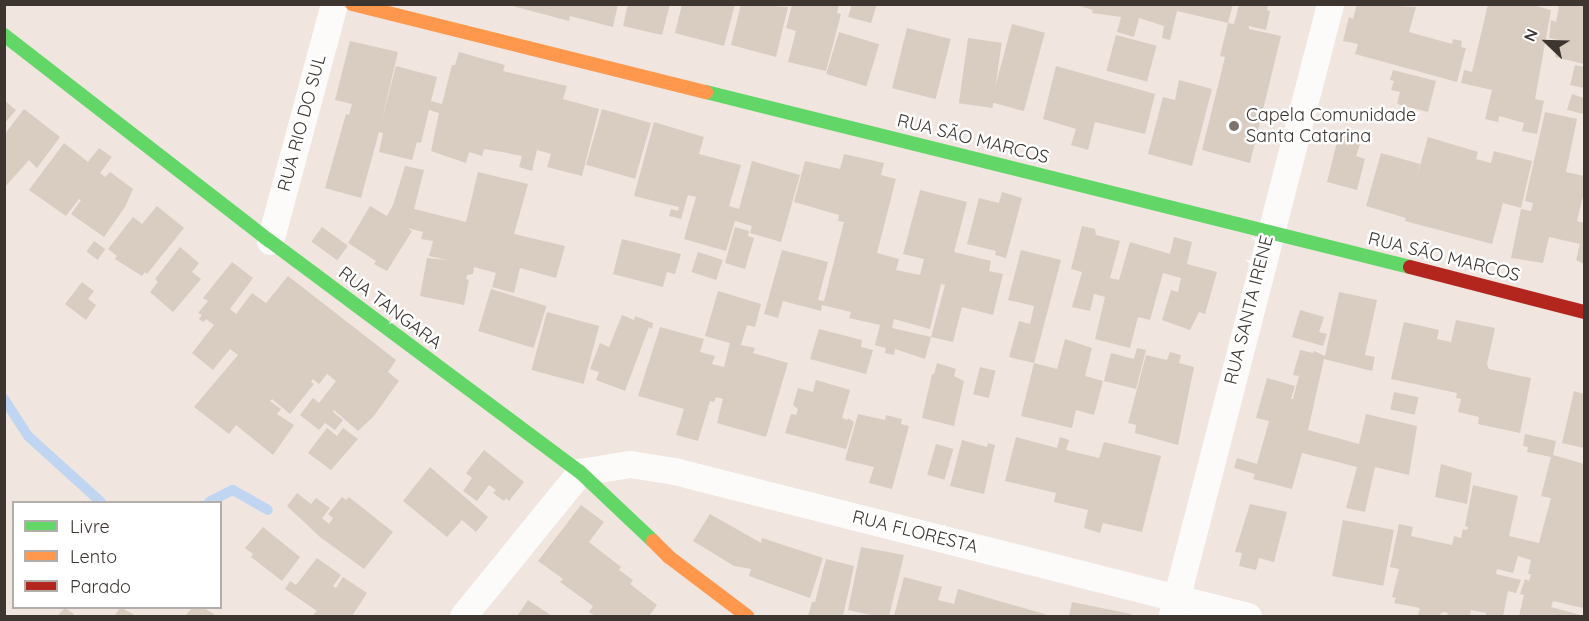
<!DOCTYPE html>
<meta charset="utf-8">
<style>
body{margin:0}
#map{position:relative;width:1589px;height:621px;overflow:hidden;background:#f0e5df;font-family:Quicksand,sans-serif}
div>[style]{position:absolute}
.stream>*{height:10px;margin:-5px;padding:0 5px;transform-origin:5px;border-radius:5px;background:#bfd5f2}
.building>*{inset:0;background:#d9cdc2;transform-origin:0 0}
.street>*{height:27px;margin:-13.5px;padding:0 13.5px;transform-origin:13.5px;border-radius:13.5px;background:#fdfbfa}
.fast>*{height:14px;margin:-7px;padding:0 7px;transform-origin:7px;border-radius:7px;background:#63d668}
.slow>*{height:14px;margin:-7px;padding:0 7px;transform-origin:7px;border-radius:7px;background:#ff974d}
.jam>*{height:14px;margin:-7px;padding:0 7px;transform-origin:7px;border-radius:7px;background:#b3261e}
.dots>*{width:16px;height:16px;translate:-50% -50%;box-sizing:border-box;border:3px solid #fff;border-radius:50%}
span{translate:-50% -50%;white-space:nowrap;text-align:center;line-height:1.15;-webkit-text-stroke:5px #fff;paint-order:stroke}
.poi-label{font-size:18px;color:#3d3530}
.left{translate:0 -50%;text-align:left}
.street-label{font-size:18px;color:#3d3530}
.frame{position:absolute;inset:0;border:6px solid #3d3530;pointer-events:none}
.legend{position:absolute;left:12px;top:501px;width:210px;height:108px;box-sizing:border-box;background:#fff;border:2px solid #b1aeac;margin:0;padding:8px 10px;list-style:none;font-size:18px;color:#3d3530}
.legend li{display:flex;align-items:center;gap:12px;height:30px}
.legend b{width:30px;border:2px solid #b1aeac}
.north{position:absolute;left:1517px;top:12px;width:60px;height:60px;-webkit-text-stroke:4px #fff;paint-order:stroke;rotate:293deg;font-size:16px;font-weight:700;line-height:24px;text-align:center;color:#3d3530}
.north::after{content:'';display:block;margin:auto;width:21px;height:27px;background:#3d3530;clip-path:polygon(50% 0,100% 100%,50% 72%,0 100%)}
</style>
<div id="map">
<div class="stream">
<i style="left:4px;top:399px;width:44px;rotate:57deg"></i>
<i style="left:28px;top:436px;width:98px;rotate:42.1deg"></i>
<i style="left:209px;top:502px;width:27px;rotate:-27deg"></i>
<i style="left:233px;top:490px;width:40px;rotate:29.7deg"></i>
</div>
<div class="building">
<i style="clip-path:polygon(505px 4px,618px 4px,613px 27px,570px 16px,569px 21px)"></i>
<i style="clip-path:polygon(628px 4px,670px 4px,662px 35px,623px 26px)"></i>
<i style="clip-path:polygon(682px 4px,735px 4px,724px 46px,675px 33px)"></i>
<i style="clip-path:polygon(741px 4px,788px 7px,776px 57px,731px 45px)"></i>
<i style="clip-path:polygon(807px 4px,839px 4px,837px 13px,841px 14px,826px 71px,788px 62px,796px 31px,786px 28px,792px 5px)"></i>
<i style="clip-path:polygon(852px 4px,877px 4px,871px 23px,848px 17px)"></i>
<i style="clip-path:polygon(1073px 4px,1233px 4px,1228px 23px,1177px 11px,1170px 40px,1162px 38px,1164px 26px,1139px 18px,1134px 37px,1117px 32px,1121px 17px,1092px 13px,1093px 10px)"></i>
<i style="clip-path:polygon(1268px 4px,1267px 10px,1270px 11px,1266px 30px,1249px 26px,1249px 29px,1281px 36px,1250px 163px,1202px 150px,1225px 57px,1220px 56px,1228px 23px,1234px 24px,1239px 5px)"></i>
<i style="clip-path:polygon(1357px 4px,1416px 7px,1409px 32px,1452px 44px,1453px 39px,1462px 41px,1461px 47px,1466px 48px,1457px 82px,1355px 54px,1358px 44px,1343px 41px,1349px 17px,1353px 19px)"></i>
<i style="clip-path:polygon(1488px 4px,1529px 4px,1551px 10px,1535px 99px,1544px 101px,1537px 134px,1522px 131px,1524px 123px,1499px 116px,1498px 122px,1485px 119px,1492px 90px,1461px 83px,1464px 70px,1472px 72px)"></i>
<i style="clip-path:polygon(1553px 4px,1584px 4px,1584px 64px,1555px 57px,1558px 40px,1549px 38px,1551px 20px,1556px 22px,1559px 7px)"></i>
<i style="left:1012px;top:24px;width:34px;height:81px;rotate:15deg"></i>
<i style="left:907px;top:28px;width:45px;height:62px;rotate:14deg"></i>
<i style="left:839px;top:32px;width:42px;height:44px;rotate:17deg"></i>
<i style="left:1116px;top:35px;width:42px;height:37px;rotate:15deg"></i>
<i style="left:968px;top:38px;width:34px;height:66px;rotate:8deg"></i>
<i style="clip-path:polygon(350px 41px,398px 52px,381px 123px,396px 66px,437px 77px,431px 101px,442px 104px,452px 65px,455px 65px,459px 52px,505px 65px,503px 71px,567px 86px,563px 99px,599px 109px,582px 176px,547px 167px,551px 154px,537px 150px,532px 171px,519px 167px,522px 156px,502px 152px,484px 149px,482px 156px,469px 152px,466px 163px,431px 151px,439px 113px,429px 110px,421px 143px,417px 142px,412px 160px,379px 152px,383px 133px,379px 132px,361px 198px,325px 188px,346px 114px,349px 115px,352px 104px,335px 100px)"></i>
<i style="clip-path:polygon(1575px 65px,1584px 67px,1584px 88px,1570px 85px)"></i>
<i style="clip-path:polygon(1056px 66px,1155px 94px,1145px 134px,1095px 122px,1088px 150px,1071px 145px,1076px 129px,1043px 119px)"></i>
<i style="clip-path:polygon(1393px 70px,1436px 81px,1428px 112px,1397px 104px,1400px 92px,1391px 90px,1394px 81px,1390px 80px)"></i>
<i style="clip-path:polygon(1179px 80px,1212px 89px,1192px 166px,1148px 154px,1163px 97px,1175px 100px)"></i>
<i style="clip-path:polygon(1572px 94px,1584px 98px,1584px 114px,1567px 110px)"></i>
<i style="clip-path:polygon(4px 100px,16px 110px,4px 124px)"></i>
<i style="clip-path:polygon(24px 109px,60px 137px,37px 168px,29px 160px,4px 188px,4px 135px)"></i>
<i style="left:602px;top:109px;width:51px;height:58px;rotate:16deg"></i>
<i style="clip-path:polygon(1545px 112px,1577px 119px,1566px 172px,1584px 176px,1584px 192px,1577px 221px,1584px 223px,1584px 264px,1576px 260px,1580px 244px,1549px 237px,1543px 263px,1511px 258px,1521px 209px,1531px 211px,1533px 203px,1525px 201px)"></i>
<i style="clip-path:polygon(654px 122px,704px 137px,699px 154px,741px 165px,729px 206px,739px 209px,752px 161px,800px 175px,781px 242px,750px 233px,752px 226px,735px 221px,726px 251px,684px 239px,696px 197px,688px 195px,681px 219px,669px 216px,671px 209px,678px 211px,679px 207px,634px 196px)"></i>
<i style="clip-path:polygon(1428px 137px,1478px 152px,1476px 159px,1491px 163px,1494px 151px,1532px 161px,1521px 208px,1503px 203px,1492px 244px,1405px 221px,1406px 218px,1366px 206px,1381px 153px,1420px 164px,1416px 180px)"></i>
<i style="clip-path:polygon(1338px 138px,1360px 144px,1356px 156px,1365px 159px,1357px 190px,1327px 182px)"></i>
<i style="clip-path:polygon(64px 143px,88px 162px,99px 148px,112px 157px,100px 173px,105px 177px,110px 172px,133px 189px,125px 207px,104px 237px,71px 214px,81px 200px,79px 199px,66px 216px,29px 190px)"></i>
<i style="clip-path:polygon(evenodd,844px 154px,884px 163px,881px 175px,896px 179px,877px 253px,899px 259px,896px 270px,920px 275px,924px 259px,903px 254px,920px 190px,967px 202px,954px 252px,991px 261px,989px 271px,1003px 274px,993px 315px,962px 307px,953px 342px,931px 337px,925px 359px,895px 349px,894px 355px,885px 353px,886px 348px,875px 345px,880px 325px,849px 318px,851px 312px,822px 305px,821px 311px,783px 301px,778px 318px,764px 314px,782px 250px,828px 262px,818px 300px,824px 301px,844px 222px,838px 221px,839px 215px,794px 202px,805px 161px,840px 169px,844px 154px,941px 284px,945px 285px,931px 337px,892px 328px,894px 319px,930px 329px,941px 284px)"></i>
<i style="clip-path:polygon(405px 166px,424px 170px,414px 209px,466px 222px,478px 172px,528px 184px,514px 234px,565px 246px,556px 278px,520px 268px,514px 293px,492px 287px,496px 273px,474px 267px,473px 274px,467px 275px,466px 279px,469px 280px,464px 305px,420px 296px,427px 258px,447px 260px,429px 256px,433px 241px,421px 239px,423px 232px,407px 228px,412px 231px,387px 271px,374px 264px,376px 261px,348px 243px,370px 206px,387px 216px,393px 205px)"></i>
<i style="clip-path:polygon(1002px 192px,1022px 198px,1006px 258px,995px 255px,996px 251px,967px 244px,979px 198px,999px 203px)"></i>
<i style="clip-path:polygon(157px 206px,184px 228px,147px 274px,145px 272px,142px 276px,115px 259px,117px 256px,108px 249px,133px 217px,142px 224px)"></i>
<i style="clip-path:polygon(1082px 226px,1095px 229px,1096px 235px,1120px 241px,1110px 278px,1119px 280px,1130px 242px,1170px 254px,1174px 237px,1192px 242px,1187px 264px,1217px 272px,1205px 314px,1199px 312px,1190px 330px,1162px 320px,1171px 290px,1178px 292px,1181px 278px,1163px 273px,1150px 320px,1138px 317px,1130px 348px,1095px 339px,1105px 297px,1094px 294px,1090px 311px,1072px 307px,1082px 272px,1071px 269px)"></i>
<i style="left:322px;top:227px;width:32px;height:18px;rotate:36deg"></i>
<i style="clip-path:polygon(735px 227px,749px 231px,748px 236px,754px 238px,745px 269px,725px 263px)"></i>
<i style="clip-path:polygon(622px 239px,681px 254px,675px 274px,667px 272px,663px 287px,613px 274px)"></i>
<i style="left:94px;top:241px;width:14px;height:13px;rotate:36deg"></i>
<i style="clip-path:polygon(180px 247px,199px 263px,192px 272px,201px 279px,173px 312px,150px 292px,158px 282px,155px 279px)"></i>
<i style="clip-path:polygon(1021px 250px,1061px 260px,1034px 363px,1009px 357px,1019px 321px,1030px 324px,1034px 306px,1008px 300px)"></i>
<i style="left:698px;top:252px;width:26px;height:21px;rotate:18deg"></i>
<i style="clip-path:polygon(232px 262px,253px 278px,230px 309px,236px 314px,252px 293px,266px 303px,288px 276px,396px 360px,388px 372px,399px 381px,373px 417px,358px 431px,334px 410px,333px 412px,343px 420px,335px 430px,325px 423px,319px 430px,300px 415px,313px 398px,319px 403px,336px 381px,327px 374px,319px 384px,313px 379px,311px 382px,314px 384px,290px 414px,272px 399px,270px 401px,281px 409px,277px 414px,294px 425px,273px 455px,236px 425px,229px 434px,194px 407px,238px 355px,230px 349px,213px 370px,192px 353px,214px 325px,206px 319px,203px 322px,199px 319px,202px 315px,198px 313px,208px 301px,203px 298px)"></i>
<i style="clip-path:polygon(82px 282px,94px 291px,88px 299px,96px 305px,86px 320px,65px 304px)"></i>
<i style="left:491px;top:289px;width:58px;height:44px;rotate:17deg"></i>
<i style="clip-path:polygon(718px 291px,761px 304px,755px 327px,747px 325px,741px 345px,755px 348px,753px 353px,788px 363px,766px 437px,717px 423px,723px 399px,716px 397px,714px 402px,710px 401px,698px 441px,676px 435px,684px 409px,638px 396px,660px 327px,704px 339px,700px 352px,715px 356px,712px 364px,724px 367px,730px 343px,705px 336px)"></i>
<i style="clip-path:polygon(1339px 292px,1377px 300px,1365px 355px,1375px 357px,1372px 371px,1324px 359px,1308px 430px,1359px 444px,1366px 414px,1417px 426px,1409px 475px,1375px 467px,1365px 512px,1346px 508px,1357px 467px,1302px 453px,1292px 489px,1253px 479px,1255px 474px,1234px 468px,1237px 458px,1257px 464px,1269px 421px,1256px 418px,1267px 378px,1295px 386px,1291px 399px,1293px 399px,1299px 376px,1293px 375px,1300px 350px,1313px 353px,1314px 351px,1325px 356px)"></i>
<i style="clip-path:polygon(1300px 310px,1324px 317px,1319px 332px,1327px 334px,1323px 346px,1292px 337px)"></i>
<i style="left:547px;top:312px;width:54px;height:60px;rotate:15deg"></i>
<i style="clip-path:polygon(622px 315px,634px 320px,635px 316px,653px 323px,652px 329px,649px 327px,625px 391px,596px 380px,599px 372px,590px 369px,600px 343px,609px 347px)"></i>
<i style="clip-path:polygon(1456px 320px,1495px 328px,1487px 364px,1489px 369px,1531px 378px,1520px 433px,1478px 424px,1479px 417px,1458px 412px,1461px 399px,1456px 398px,1457px 393px,1391px 379px,1404px 322px,1439px 330px,1437px 339px,1451px 342px)"></i>
<i style="clip-path:polygon(819px 329px,862px 340px,861px 347px,873px 350px,866px 374px,810px 359px)"></i>
<i style="clip-path:polygon(1065px 339px,1092px 348px,1085px 376px,1103px 381px,1094px 415px,1076px 410px,1072px 428px,1021px 416px,1034px 363px,1057px 369px)"></i>
<i style="clip-path:polygon(1137px 348px,1146px 350px,1136px 389px,1104px 381px,1111px 353px,1134px 359px)"></i>
<i style="clip-path:polygon(1170px 352px,1181px 355px,1179px 363px,1194px 367px,1178px 445px,1135px 433px,1136px 425px,1128px 423px,1146px 355px,1167px 360px)"></i>
<i style="clip-path:polygon(937px 363px,956px 369px,954px 376px,964px 381px,954px 426px,922px 418px,932px 374px,934px 374px)"></i>
<i style="left:980px;top:367px;width:16px;height:28px;rotate:14deg"></i>
<i style="clip-path:polygon(816px 380px,850px 390px,842px 418px,848px 420px,848px 418px,854px 422px,846px 449px,785px 433px,791px 414px,796px 415px,798px 409px,793px 405px,798px 388px,813px 392px)"></i>
<i style="clip-path:polygon(1574px 391px,1584px 394px,1584px 448px,1562px 443px)"></i>
<i style="left:1394px;top:392px;width:25px;height:18px;rotate:12deg"></i>
<i style="clip-path:polygon(858px 414px,885px 420px,886px 415px,902px 419px,901px 424px,909px 426px,892px 489px,869px 483px,874px 467px,845px 460px)"></i>
<i style="clip-path:polygon(327px 428px,337px 436px,343px 428px,358px 439px,331px 470px,308px 453px)"></i>
<i style="clip-path:polygon(1525px 434px,1556px 441px,1553px 455px,1584px 464px,1584px 601px,1583px 608px,1553px 601px,1551px 607px,1584px 616px,1519px 616px,1524px 595px,1520px 594px,1525px 579px,1529px 581px,1531px 574px,1528px 574px,1531px 560px,1518px 556px,1513px 573px,1497px 569px,1496px 574px,1521px 580px,1516px 593px,1508px 591px,1503px 616px,1486px 616px,1486px 613px,1471px 610px,1470px 616px,1447px 616px,1448px 613px,1443px 612px,1438px 616px,1418px 616px,1420px 608px,1394px 603px,1396px 598px,1392px 597px,1399px 569px,1390px 567px,1399px 524px,1413px 527px,1411px 536px,1452px 545px,1454px 536px,1461px 538px,1463px 529px,1467px 530px,1468px 527px,1465px 526px,1473px 485px,1518px 496px,1509px 536px,1539px 543px,1551px 498px,1541px 496px,1551px 457px,1527px 452px,1528px 447px,1523px 446px)"></i>
<i style="clip-path:polygon(1016px 437px,1057px 448px,1060px 437px,1069px 440px,1066px 450px,1099px 458px,1104px 442px,1161px 456px,1142px 532px,1103px 523px,1100px 533px,1084px 528px,1088px 510px,1054px 502px,1056px 493px,1005px 481px)"></i>
<i style="clip-path:polygon(962px 440px,987px 447px,988px 443px,995px 445px,984px 494px,950px 486px)"></i>
<i style="left:936px;top:444px;width:18px;height:32px;rotate:16deg"></i>
<i style="clip-path:polygon(484px 450px,524px 482px,509px 501px,506px 498px,504px 501px,493px 493px,496px 490px,489px 485px,477px 501px,463px 491px,472px 478px,466px 473px)"></i>
<i style="clip-path:polygon(1441px 464px,1472px 473px,1467px 504px,1435px 497px)"></i>
<i style="clip-path:polygon(430px 467px,488px 517px,476px 532px,462px 520px,447px 537px,403px 501px)"></i>
<i style="clip-path:polygon(297px 493px,311px 504px,316px 498px,330px 508px,322px 518px,329px 524px,333px 518px,328px 514px,342px 497px,346px 500px,349px 497px,393px 532px,364px 569px,320px 537px,287px 506px)"></i>
<i style="clip-path:polygon(1250px 504px,1287px 512px,1274px 562px,1259px 558px,1256px 570px,1239px 566px,1242px 553px,1235px 552px)"></i>
<i style="clip-path:polygon(581px 505px,604px 522px,589px 542px,621px 567px,619px 570px,633px 580px,630px 584px,657px 605px,649px 616px,595px 616px,589px 612px,593px 606px,560px 582px,563px 579px,538px 561px)"></i>
<i style="clip-path:polygon(710px 514px,761px 543px,762px 538px,823px 558px,810px 598px,749px 576px,751px 569px,734px 566px,693px 541px)"></i>
<i style="left:1343px;top:520px;width:52px;height:57px;rotate:11deg"></i>
<i style="clip-path:polygon(263px 527px,300px 557px,282px 581px,251px 557px,253px 554px,245px 548px)"></i>
<i style="clip-path:polygon(861px 547px,904px 555px,889px 616px,875px 616px,848px 610px)"></i>
<i style="clip-path:polygon(317px 558px,341px 575px,333px 586px,336px 588px,343px 577px,367px 593px,352px 616px,312px 616px,317px 611px,285px 589px,290px 581px,296px 585px)"></i>
<i style="clip-path:polygon(826px 559px,854px 566px,843px 616px,808px 616px,812px 602px,815px 602px)"></i>
<i style="clip-path:polygon(904px 577px,942px 587px,938px 600px,954px 604px,958px 589px,1051px 616px,894px 616px)"></i>
<i style="clip-path:polygon(528px 600px,552px 616px,517px 616px)"></i>
<i style="clip-path:polygon(1072px 602px,1131px 614px,1131px 616px,1069px 616px)"></i>
<i style="clip-path:polygon(65px 608px,74px 614px,72px 616px,57px 616px)"></i>
<i style="clip-path:polygon(120px 608px,122px 608px,136px 616px,114px 616px)"></i>
<i style="clip-path:polygon(192px 608px,204px 608px,217px 616px,185px 616px)"></i>
</div>
<div class="street">
<i style="left:270px;top:241px;width:245px;rotate:-74.9deg"></i>
<i style="left:1172px;top:615px;width:631px;rotate:-75.5deg"></i>
<i style="left:463px;top:616px;width:186px;rotate:-50.9deg"></i>
<i style="left:580px;top:472px;width:51px;rotate:-9.1deg"></i>
<i style="left:630px;top:464px;width:45px;rotate:9deg"></i>
<i style="left:674px;top:471px;width:592px;rotate:14.18deg"></i>
</div>
<div class="fast">
<i style="left:4px;top:35px;width:336px;rotate:37.8deg"></i>
<i style="left:270px;top:241px;width:387px;rotate:36.7deg"></i>
<i style="left:580px;top:472px;width:100px;rotate:43.4deg"></i>
<i style="left:706px;top:92px;width:725px;rotate:13.96deg"></i>
</div>
<div class="slow">
<i style="left:352px;top:4px;width:365px;rotate:14deg"></i>
<i style="left:653px;top:541px;width:23px;rotate:45deg"></i>
<i style="left:669px;top:557px;width:98px;rotate:37.1deg"></i>
</div>
<div class="jam">
<i style="left:1410px;top:267px;width:180px;rotate:14.5deg"></i>
</div>
<div class="dots">
<i style="left:1234px;top:126px;background:#7c736d"></i>
</div>
<div class="poi-label">
<span class="left" style="left:1246px;top:126px">Capela Comunidade<br>Santa Catarina</span>
</div>
<div class="street-label">
<span style="left:302px;top:123px;rotate:-75deg">RUA RIO DO SUL</span>
<span style="left:973px;top:139px;rotate:14deg">RUA SÃO MARCOS</span>
<span style="left:1444px;top:257px;rotate:14deg">RUA SÃO MARCOS</span>
<span style="left:390px;top:308px;rotate:37deg">RUA TANGARA</span>
<span style="left:1249px;top:310px;rotate:-76deg">RUA SANTA IRENE</span>
<span style="left:915px;top:532px;rotate:14deg">RUA FLORESTA</span>
</div>
<div class="frame"></div>
<ul class="legend">
<li><b style="height:8px;background:#63d668"></b>Livre</li>
<li><b style="height:8px;background:#ff974d"></b>Lento</li>
<li><b style="height:8px;background:#b3261e"></b>Parado</li>
</ul>
<div class="north">N</div>
</div>
